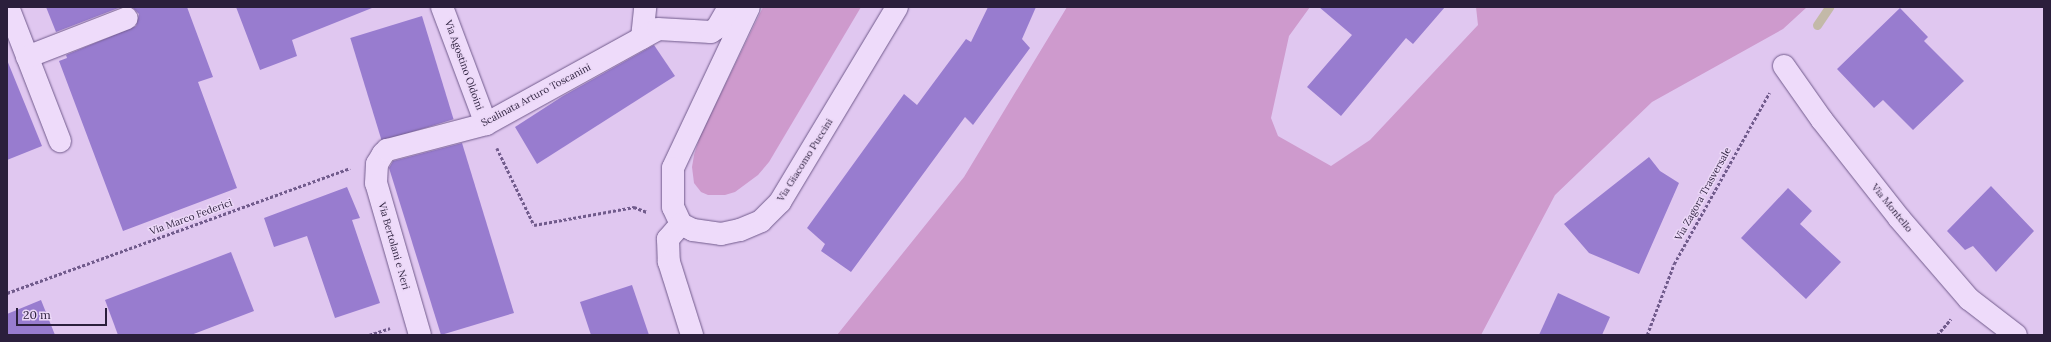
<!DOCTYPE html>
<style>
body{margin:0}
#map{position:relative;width:2051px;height:342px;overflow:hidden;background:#e0c7f0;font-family:Lora,serif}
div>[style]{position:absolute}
.green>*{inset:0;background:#ce9acd}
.stream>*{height:9px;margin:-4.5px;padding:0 4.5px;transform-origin:4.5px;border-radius:4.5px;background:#c3b9a8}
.building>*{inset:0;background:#987ccf;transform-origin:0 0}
.path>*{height:2.5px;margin-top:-1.25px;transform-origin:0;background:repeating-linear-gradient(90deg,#715b8c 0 3px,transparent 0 5px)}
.roads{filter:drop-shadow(0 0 1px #715b8c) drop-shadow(0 0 1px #715b8c)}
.minor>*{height:22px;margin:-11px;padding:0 11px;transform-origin:11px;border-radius:11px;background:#eedbfa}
span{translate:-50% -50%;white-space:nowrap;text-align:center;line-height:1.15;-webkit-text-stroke:3px #ebd7f7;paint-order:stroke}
.street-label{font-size:10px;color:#2b1f3c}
.frame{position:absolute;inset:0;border:8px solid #2b1f3c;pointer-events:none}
.scale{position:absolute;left:16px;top:308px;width:91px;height:18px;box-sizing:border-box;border:2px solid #2b1f3c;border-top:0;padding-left:5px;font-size:12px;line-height:14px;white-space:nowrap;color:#2b1f3c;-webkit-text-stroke:3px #ebd7f7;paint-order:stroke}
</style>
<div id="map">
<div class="green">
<i style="clip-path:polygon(763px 7px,861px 7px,769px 162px,758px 175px,735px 192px,725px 195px,708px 195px,701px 192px,694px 183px,692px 167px,694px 155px,700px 136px)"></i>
<i style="clip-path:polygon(1067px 7px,1310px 7px,1289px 36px,1271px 118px,1278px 136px,1331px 166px,1370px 140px,1478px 25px,1476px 7px,1807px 7px,1783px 29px,1652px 102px,1555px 195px,1481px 335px,837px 335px,964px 177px)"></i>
</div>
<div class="stream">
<i style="left:1817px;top:25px;width:22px;rotate:-56deg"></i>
</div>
<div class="building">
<i style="clip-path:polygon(46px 7px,121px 7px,56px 32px)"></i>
<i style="clip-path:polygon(132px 7px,187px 7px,213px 77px,198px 82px,237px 188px,123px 231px,59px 61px,67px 58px,66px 55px,136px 26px,139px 14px)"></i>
<i style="clip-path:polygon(236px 7px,372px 7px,372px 8px,292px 40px,297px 56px,260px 70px)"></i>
<i style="clip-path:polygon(988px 7px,1036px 7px,1022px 39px,1030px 48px,973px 125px,965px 117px,851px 272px,821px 251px,825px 244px,807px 228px,904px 94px,917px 105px,966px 39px,971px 42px)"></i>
<i style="clip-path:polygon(1319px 7px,1445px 7px,1413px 44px,1406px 38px,1341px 116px,1307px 87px,1352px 35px)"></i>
<i style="clip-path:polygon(1900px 8px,1928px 37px,1924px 41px,1964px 81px,1913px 130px,1883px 100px,1874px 108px,1837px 69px)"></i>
<i style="left:422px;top:16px;width:108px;height:75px;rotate:73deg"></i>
<i style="clip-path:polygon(654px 45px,675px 76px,537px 164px,515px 127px,563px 96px)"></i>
<i style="clip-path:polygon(7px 60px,42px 146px,7px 160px)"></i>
<i style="clip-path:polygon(462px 143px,514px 313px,441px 335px,389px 168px,393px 161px)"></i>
<i style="clip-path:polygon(1649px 157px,1660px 171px,1679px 183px,1639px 274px,1589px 253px,1564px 224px)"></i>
<i style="clip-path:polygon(1991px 186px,2034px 231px,1996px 272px,1973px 246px,1965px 250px,1947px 231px)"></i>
<i style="clip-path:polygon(347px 187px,360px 218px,352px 220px,380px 303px,335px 318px,307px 236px,274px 247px,264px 218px)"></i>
<i style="clip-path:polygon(1788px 188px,1812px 211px,1800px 224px,1841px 262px,1806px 299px,1741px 238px)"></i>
<i style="clip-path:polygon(231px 252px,254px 311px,191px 335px,118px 335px,105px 300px)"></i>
<i style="clip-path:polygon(632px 285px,649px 335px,591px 335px,580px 302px)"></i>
<i style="clip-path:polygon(1558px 293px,1610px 317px,1602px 335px,1539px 335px)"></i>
<i style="clip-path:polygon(41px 300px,55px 335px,7px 335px,7px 314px)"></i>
</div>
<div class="path">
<i style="left:497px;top:148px;width:85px;rotate:64.3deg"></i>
<i style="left:534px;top:225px;width:102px;rotate:-10.2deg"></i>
<i style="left:634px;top:207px;width:14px;rotate:21deg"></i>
<i style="left:7px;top:293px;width:365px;rotate:-20deg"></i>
<i style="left:369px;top:335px;width:22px;rotate:-18deg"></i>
<i style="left:1647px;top:335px;width:76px;rotate:-69.2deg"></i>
<i style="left:1674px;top:264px;width:196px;rotate:-60.9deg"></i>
<i style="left:1937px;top:335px;width:21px;rotate:-49deg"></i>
</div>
<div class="roads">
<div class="minor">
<i style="left:8px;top:7px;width:144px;rotate:68.8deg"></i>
<i style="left:442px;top:7px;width:125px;rotate:69.4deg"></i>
<i style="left:749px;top:7px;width:178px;rotate:115.3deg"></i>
<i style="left:673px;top:168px;width:39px;rotate:90deg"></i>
<i style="left:673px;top:207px;width:19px;rotate:65deg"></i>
<i style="left:681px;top:224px;width:13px;rotate:27deg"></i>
<i style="left:693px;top:230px;width:28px;rotate:8deg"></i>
<i style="left:721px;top:234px;width:19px;rotate:-12deg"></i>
<i style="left:740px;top:230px;width:23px;rotate:-23deg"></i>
<i style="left:761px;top:221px;width:27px;rotate:-45deg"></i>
<i style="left:780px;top:202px;width:227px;rotate:-59deg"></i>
<i style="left:642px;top:38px;width:31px;rotate:-84deg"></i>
<i style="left:27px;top:57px;width:107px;rotate:-21.3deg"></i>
<i style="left:1784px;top:66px;width:66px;rotate:54.9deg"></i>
<i style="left:1822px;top:120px;width:125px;rotate:51.8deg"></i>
<i style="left:1899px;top:218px;width:107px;rotate:49.2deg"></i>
<i style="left:1969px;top:299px;width:59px;rotate:37.5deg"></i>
<i style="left:681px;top:224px;width:20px;rotate:131deg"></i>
<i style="left:668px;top:239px;width:23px;rotate:88deg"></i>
<i style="left:669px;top:262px;width:77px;rotate:72.5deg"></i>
<i style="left:420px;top:335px;width:158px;rotate:-106.1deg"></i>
<i style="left:376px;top:183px;width:19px;rotate:-87deg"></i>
<i style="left:377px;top:164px;width:12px;rotate:-59deg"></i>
<i style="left:383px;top:154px;width:6px;rotate:-45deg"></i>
<i style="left:387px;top:150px;width:102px;rotate:-14.7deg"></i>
<i style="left:486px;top:124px;width:196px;rotate:-28.9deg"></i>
<i style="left:658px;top:29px;width:53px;rotate:3.2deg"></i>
<i style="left:711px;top:32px;width:7px;rotate:-34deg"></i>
<i style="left:717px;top:28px;width:24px;rotate:-60deg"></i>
</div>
</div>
<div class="street-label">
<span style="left:464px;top:65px;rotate:70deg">Via Agostino Oldoini</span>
<span style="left:536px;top:95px;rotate:-28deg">Scalinata Arturo Toscanini</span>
<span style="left:805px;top:160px;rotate:-58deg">Via Giacomo Puccini</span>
<span style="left:1703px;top:194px;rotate:-61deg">Via Zagora Trasversale</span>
<span style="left:1892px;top:208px;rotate:51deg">Via Montello</span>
<span style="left:191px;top:217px;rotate:-20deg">Via Marco Federici</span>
<span style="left:394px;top:246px;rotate:74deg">Via Bertolani e Neri</span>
</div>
<div class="frame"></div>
<div class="scale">20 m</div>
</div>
